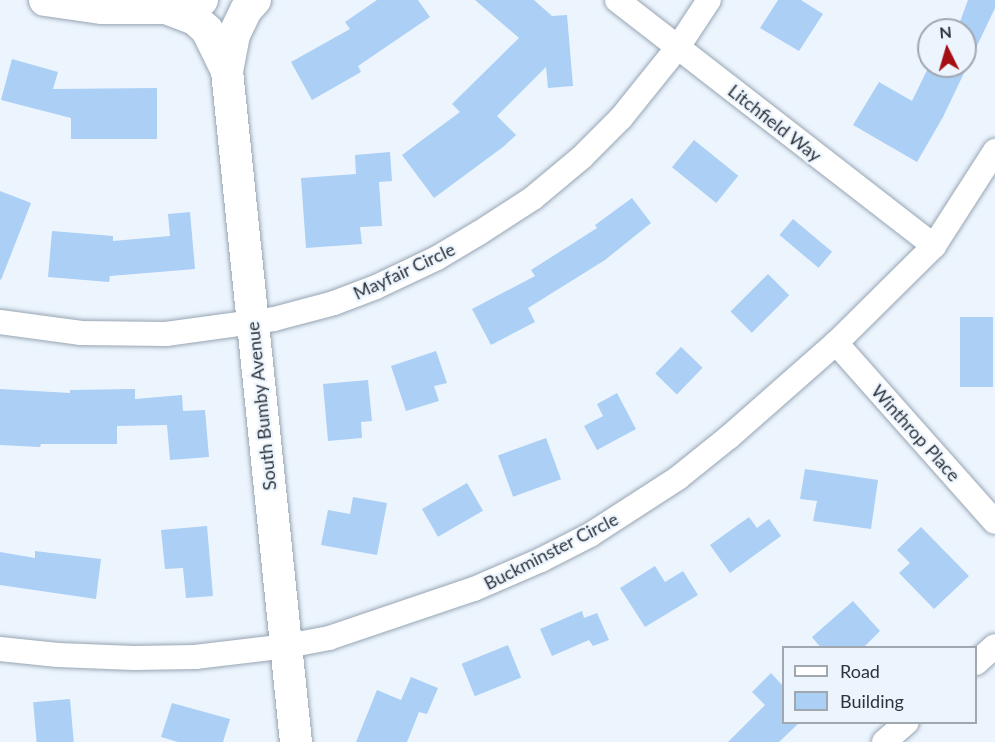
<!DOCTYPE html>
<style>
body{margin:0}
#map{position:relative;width:995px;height:742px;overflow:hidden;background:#ecf5fe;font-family:Lato,sans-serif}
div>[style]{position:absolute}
.building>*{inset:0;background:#abcff5;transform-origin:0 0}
.roads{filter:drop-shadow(0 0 2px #97a5b3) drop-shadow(0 0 2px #97a5b3)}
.minor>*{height:24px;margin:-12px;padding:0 12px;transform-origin:12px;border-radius:12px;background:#fff}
.tertiary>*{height:32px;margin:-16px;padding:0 16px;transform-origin:16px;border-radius:16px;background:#fff}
span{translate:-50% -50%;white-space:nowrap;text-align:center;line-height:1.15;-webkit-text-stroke:4.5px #ecf5fe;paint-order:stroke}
.street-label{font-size:18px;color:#2e3339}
.legend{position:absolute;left:782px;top:646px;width:195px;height:78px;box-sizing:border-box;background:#ecf5fe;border:2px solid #a0a7af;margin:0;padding:8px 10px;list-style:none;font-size:18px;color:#2e3339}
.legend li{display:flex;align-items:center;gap:12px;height:30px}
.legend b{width:30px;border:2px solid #a0a7af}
.north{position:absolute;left:917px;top:18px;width:60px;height:60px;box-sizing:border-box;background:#ecf5fe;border:2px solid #a0a7af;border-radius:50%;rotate:355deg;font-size:16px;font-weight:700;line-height:24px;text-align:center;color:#2e3339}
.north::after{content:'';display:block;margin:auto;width:21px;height:27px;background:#a50f13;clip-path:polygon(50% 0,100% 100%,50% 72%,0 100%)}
</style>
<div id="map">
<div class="building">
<i style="clip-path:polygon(377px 0,418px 0,430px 17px,358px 66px,361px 72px,312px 100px,291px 62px,350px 29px,345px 22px)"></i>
<i style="clip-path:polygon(475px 0,534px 0,552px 16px,567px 15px,573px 86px,548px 88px,546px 67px,497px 116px,516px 135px,503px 147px,434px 198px,402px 155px,460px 112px,452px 104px,519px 38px)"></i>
<i style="clip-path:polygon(778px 0,801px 0,823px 14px,799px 51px,760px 28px)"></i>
<i style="clip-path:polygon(968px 0,995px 0,995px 8px,943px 117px,917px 162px,853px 125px,879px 82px,912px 101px,929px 66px,965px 66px,965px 30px,957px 30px)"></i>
<i style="clip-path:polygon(12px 59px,58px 72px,53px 89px,157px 88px,157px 139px,71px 139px,71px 118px,1px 100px)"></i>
<i style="left:694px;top:140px;width:57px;height:35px;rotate:39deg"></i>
<i style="clip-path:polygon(390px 152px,392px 181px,379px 182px,382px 226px,360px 227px,362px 244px,306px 248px,301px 178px,356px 174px,355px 155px)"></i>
<i style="clip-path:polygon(0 191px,31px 203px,1px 280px,0 279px)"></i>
<i style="clip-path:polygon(632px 198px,651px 223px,605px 260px,528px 308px,535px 322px,491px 345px,472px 309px,535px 276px,531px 270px,597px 228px,595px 225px)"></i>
<i style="clip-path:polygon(190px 212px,195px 269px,110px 276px,109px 282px,48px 277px,52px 231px,113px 236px,113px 241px,170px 236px,168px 214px)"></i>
<i style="left:793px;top:219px;width:51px;height:21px;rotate:40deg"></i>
<i style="left:768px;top:274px;width:30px;height:53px;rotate:45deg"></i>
<i style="left:960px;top:317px;width:33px;height:70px"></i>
<i style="left:681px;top:347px;width:30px;height:37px;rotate:44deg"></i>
<i style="clip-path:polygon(436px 351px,447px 383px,434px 386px,439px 401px,406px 411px,391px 366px)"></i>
<i style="clip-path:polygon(368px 380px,372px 421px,361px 422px,362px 438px,328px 441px,323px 384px)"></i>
<i style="clip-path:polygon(0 389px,70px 393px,70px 390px,135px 389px,135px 399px,182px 395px,183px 411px,205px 410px,209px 457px,170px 460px,167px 425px,117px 426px,117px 444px,41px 444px,40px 447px,0 445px)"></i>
<i style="clip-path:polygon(617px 393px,636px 429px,597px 450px,584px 426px,603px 416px,597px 404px)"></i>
<i style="left:546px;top:438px;width:44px;height:51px;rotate:70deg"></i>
<i style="clip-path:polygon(805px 469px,878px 480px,871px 529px,813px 521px,817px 501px,800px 499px)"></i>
<i style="left:467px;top:483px;width:32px;height:52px;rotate:60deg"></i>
<i style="clip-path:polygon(353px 497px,387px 503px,377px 555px,321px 545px,328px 510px,350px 514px)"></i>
<i style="clip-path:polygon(749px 517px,757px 528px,769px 519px,781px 536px,730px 573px,710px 545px)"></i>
<i style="clip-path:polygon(207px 526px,213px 596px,186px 598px,183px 568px,165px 569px,161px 530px)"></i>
<i style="clip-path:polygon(921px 527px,969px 576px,934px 609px,899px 573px,910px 563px,897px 550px)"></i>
<i style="clip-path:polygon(35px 551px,101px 559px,96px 599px,0 585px,0 552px,35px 558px)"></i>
<i style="clip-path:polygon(655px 566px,665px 582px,683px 571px,698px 595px,645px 627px,620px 588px)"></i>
<i style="clip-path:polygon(853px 601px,880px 631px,863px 648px,821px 648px,812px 637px)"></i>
<i style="clip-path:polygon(582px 611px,584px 618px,597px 613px,609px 640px,593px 646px,589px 640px,552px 656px,540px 629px)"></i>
<i style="left:508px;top:645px;width:35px;height:50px;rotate:68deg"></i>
<i style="clip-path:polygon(771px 673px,783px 686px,783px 723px,799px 723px,779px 742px,728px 742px,765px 705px,752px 692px)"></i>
<i style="clip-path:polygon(411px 677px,438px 688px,427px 714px,419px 712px,407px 742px,356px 742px,377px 690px,401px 700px)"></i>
<i style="left:70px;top:699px;width:43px;height:37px;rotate:85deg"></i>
<i style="clip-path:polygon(172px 703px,230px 719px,223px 742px,178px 742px,161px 737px)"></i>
</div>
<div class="roads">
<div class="minor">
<i style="left:617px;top:0;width:401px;rotate:37.8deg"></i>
<i style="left:0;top:322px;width:82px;rotate:7.7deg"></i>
<i style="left:81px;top:333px;width:85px;rotate:0.7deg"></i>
<i style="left:166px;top:334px;width:109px;rotate:-7.9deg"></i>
<i style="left:274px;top:319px;width:62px;rotate:-14.9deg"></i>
<i style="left:334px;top:303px;width:45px;rotate:-20.9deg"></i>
<i style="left:376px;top:287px;width:68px;rotate:-25.4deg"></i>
<i style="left:437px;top:258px;width:49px;rotate:-30.8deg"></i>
<i style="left:479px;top:233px;width:64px;rotate:-32.9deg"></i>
<i style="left:533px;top:198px;width:64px;rotate:-39.9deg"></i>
<i style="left:582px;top:157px;width:55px;rotate:-45deg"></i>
<i style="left:621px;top:118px;width:91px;rotate:-51.2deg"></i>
<i style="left:678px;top:47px;width:56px;rotate:-56.6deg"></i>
<i style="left:836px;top:343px;width:239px;rotate:48.4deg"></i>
<i style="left:0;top:649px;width:58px;rotate:5.9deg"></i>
<i style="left:58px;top:655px;width:76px;rotate:2.3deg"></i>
<i style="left:134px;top:658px;width:61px;rotate:-0.9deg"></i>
<i style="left:195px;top:657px;width:93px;rotate:-6.8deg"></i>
<i style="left:287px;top:646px;width:43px;rotate:-10.8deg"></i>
<i style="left:329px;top:638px;width:153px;rotate:-18.7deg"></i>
<i style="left:474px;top:589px;width:73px;rotate:-23.4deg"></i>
<i style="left:541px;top:560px;width:55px;rotate:-27deg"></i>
<i style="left:590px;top:535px;width:105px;rotate:-32.9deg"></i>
<i style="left:678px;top:478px;width:65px;rotate:-38.8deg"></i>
<i style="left:729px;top:437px;width:142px;rotate:-41.3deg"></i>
<i style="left:836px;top:343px;width:138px;rotate:-44.7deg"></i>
<i style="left:934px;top:246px;width:113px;rotate:-57.3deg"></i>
<i style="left:976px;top:663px;width:25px;rotate:-42deg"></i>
<i style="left:884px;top:742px;width:30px;rotate:-41deg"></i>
</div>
<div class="tertiary">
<i style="left:45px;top:0;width:58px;rotate:8deg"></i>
<i style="left:102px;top:8px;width:64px"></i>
<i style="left:166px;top:8px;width:37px;rotate:-13deg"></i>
<i style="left:255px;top:0;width:13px;rotate:132deg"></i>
<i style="left:246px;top:10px;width:28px;rotate:116deg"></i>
<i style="left:234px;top:35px;width:37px;rotate:101deg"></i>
<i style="left:227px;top:71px;width:675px;rotate:84.13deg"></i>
<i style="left:166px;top:8px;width:31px;rotate:21deg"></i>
<i style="left:195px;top:19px;width:16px;rotate:43deg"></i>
<i style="left:207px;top:30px;width:46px;rotate:64deg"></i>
</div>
</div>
<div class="street-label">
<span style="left:775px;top:123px;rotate:38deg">Litchfield Way</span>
<span style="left:404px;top:271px;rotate:-25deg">Mayfair Circle</span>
<span style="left:261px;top:406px;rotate:-96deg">South Bumby Avenue</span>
<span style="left:916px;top:433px;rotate:48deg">Winthrop Place</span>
<span style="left:551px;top:551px;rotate:-27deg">Buckminster Circle</span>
</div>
<ul class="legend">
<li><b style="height:8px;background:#fff"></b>Road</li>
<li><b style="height:16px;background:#abcff5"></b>Building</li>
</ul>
<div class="north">N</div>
</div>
